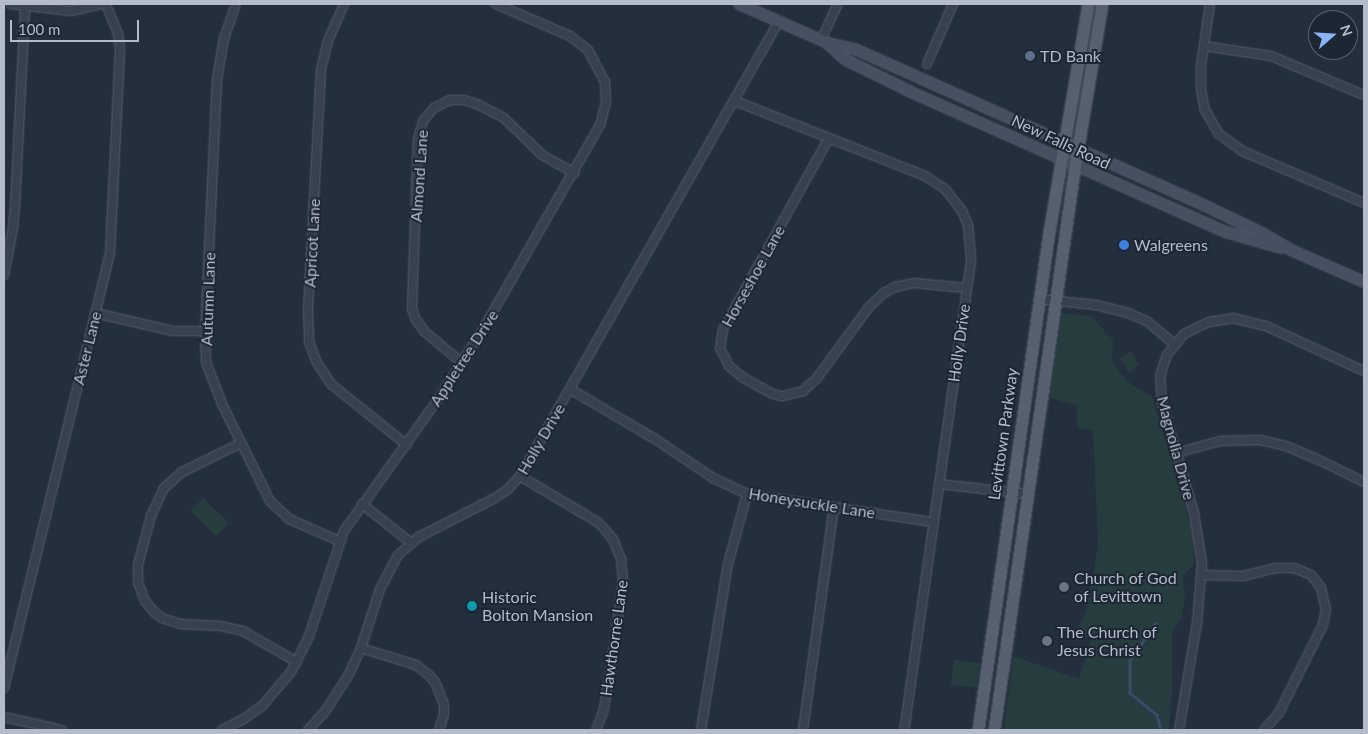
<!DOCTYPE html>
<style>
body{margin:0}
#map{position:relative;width:1368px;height:734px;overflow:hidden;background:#242f3e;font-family:Lato,sans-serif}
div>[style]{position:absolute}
.green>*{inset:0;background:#263c3f;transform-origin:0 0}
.stream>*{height:2.5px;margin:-1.25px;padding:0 1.25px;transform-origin:1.25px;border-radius:1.25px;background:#394c67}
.roads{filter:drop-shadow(0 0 1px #565f6c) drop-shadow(0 0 1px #565f6c)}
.minor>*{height:8px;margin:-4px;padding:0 4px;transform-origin:4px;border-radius:4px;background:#38414e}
.secondary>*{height:10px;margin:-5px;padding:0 5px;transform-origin:5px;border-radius:5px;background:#465061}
.primary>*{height:11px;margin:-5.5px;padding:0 5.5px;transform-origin:5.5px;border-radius:5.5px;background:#56606e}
.dots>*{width:14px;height:14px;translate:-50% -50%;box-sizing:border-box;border:2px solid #1d2633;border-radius:50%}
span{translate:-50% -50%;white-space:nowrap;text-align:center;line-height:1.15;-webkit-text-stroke:4px #1d2633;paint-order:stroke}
.poi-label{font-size:16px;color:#b4bcc9}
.left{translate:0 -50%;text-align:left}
.street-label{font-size:16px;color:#b4bcc9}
.frame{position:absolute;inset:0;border:5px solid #b4bcc9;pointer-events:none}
.north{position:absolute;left:1308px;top:10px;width:50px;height:50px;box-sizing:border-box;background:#1d2633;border:1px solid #59626f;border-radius:50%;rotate:71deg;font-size:14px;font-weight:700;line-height:20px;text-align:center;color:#b4bcc9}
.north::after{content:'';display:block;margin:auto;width:18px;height:22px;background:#8ab4f8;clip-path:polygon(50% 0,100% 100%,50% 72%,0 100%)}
.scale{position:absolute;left:10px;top:20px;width:129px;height:22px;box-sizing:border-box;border:2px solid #b4bcc9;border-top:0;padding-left:6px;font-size:15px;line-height:18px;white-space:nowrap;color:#b4bcc9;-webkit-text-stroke:4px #1d2633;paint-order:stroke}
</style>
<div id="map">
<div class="green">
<i style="clip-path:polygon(1061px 313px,1091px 316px,1113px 340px,1112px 361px,1127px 381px,1152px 397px,1181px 490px,1193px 537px,1194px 564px,1183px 576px,1185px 595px,1182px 617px,1172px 633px,1172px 693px,1169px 730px,1004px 730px,1013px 656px,1079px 679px,1092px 638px,1073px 636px,1086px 612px,1098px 546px,1093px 430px,1077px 428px,1077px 405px,1050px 398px)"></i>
<i style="clip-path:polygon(1131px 351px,1139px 365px,1129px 373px,1119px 358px)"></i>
<i style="left:203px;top:498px;width:36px;height:18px;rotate:44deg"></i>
<i style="left:954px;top:660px;width:26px;height:25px;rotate:7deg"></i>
</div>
<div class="stream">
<i style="left:1156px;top:623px;width:46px;rotate:124.4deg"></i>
<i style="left:1130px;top:661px;width:32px;rotate:90deg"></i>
<i style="left:1130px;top:693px;width:35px;rotate:39deg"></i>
<i style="left:1157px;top:715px;width:16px;rotate:75deg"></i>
</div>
<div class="roads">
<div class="minor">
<i style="left:10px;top:4px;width:61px;rotate:6.5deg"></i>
<i style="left:71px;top:11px;width:32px;rotate:-13deg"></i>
<i style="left:236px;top:4px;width:36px;rotate:109deg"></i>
<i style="left:224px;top:38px;width:43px;rotate:99.5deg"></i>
<i style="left:217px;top:80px;width:251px;rotate:92.7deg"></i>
<i style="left:205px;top:331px;width:31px;rotate:88deg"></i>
<i style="left:206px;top:362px;width:45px;rotate:69.1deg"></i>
<i style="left:222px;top:404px;width:108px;rotate:63.7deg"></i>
<i style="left:270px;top:501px;width:26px;rotate:43deg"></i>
<i style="left:289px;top:519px;width:55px;rotate:23.7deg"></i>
<i style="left:344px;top:4px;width:40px;rotate:113.4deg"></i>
<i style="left:328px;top:41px;width:30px;rotate:104deg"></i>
<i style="left:321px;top:70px;width:238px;rotate:93.1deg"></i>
<i style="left:308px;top:308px;width:34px;rotate:88deg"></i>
<i style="left:309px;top:342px;width:22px;rotate:69deg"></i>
<i style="left:317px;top:363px;width:25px;rotate:56deg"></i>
<i style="left:331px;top:384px;width:97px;rotate:38.8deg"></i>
<i style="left:1210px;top:4px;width:63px;rotate:98.3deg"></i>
<i style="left:1201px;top:66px;width:24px;rotate:90deg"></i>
<i style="left:1201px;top:90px;width:20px;rotate:79deg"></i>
<i style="left:1205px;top:110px;width:28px;rotate:60deg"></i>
<i style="left:1219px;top:134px;width:29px;rotate:36deg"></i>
<i style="left:1242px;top:151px;width:133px;rotate:23.1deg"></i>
<i style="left:821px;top:40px;width:40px;rotate:-65deg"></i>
<i style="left:1204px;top:46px;width:68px;rotate:8.5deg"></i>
<i style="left:1271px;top:56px;width:101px;rotate:22.8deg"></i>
<i style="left:927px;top:64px;width:65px;rotate:-66.6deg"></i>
<i style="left:735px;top:101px;width:204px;rotate:21.5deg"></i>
<i style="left:925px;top:176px;width:24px;rotate:33deg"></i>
<i style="left:945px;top:189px;width:28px;rotate:52deg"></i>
<i style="left:962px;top:211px;width:15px;rotate:67deg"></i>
<i style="left:968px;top:225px;width:36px;rotate:85deg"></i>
<i style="left:971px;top:261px;width:474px;rotate:98.1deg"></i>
<i style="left:829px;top:138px;width:218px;rotate:119deg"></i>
<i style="left:723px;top:329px;width:19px;rotate:99deg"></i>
<i style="left:720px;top:348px;width:20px;rotate:63deg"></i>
<i style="left:729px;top:366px;width:17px;rotate:40deg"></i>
<i style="left:742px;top:377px;width:35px;rotate:29deg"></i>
<i style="left:773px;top:394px;width:9px;rotate:13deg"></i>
<i style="left:782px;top:396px;width:22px;rotate:-13deg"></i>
<i style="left:803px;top:391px;width:19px;rotate:-43deg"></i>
<i style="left:817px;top:378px;width:88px;rotate:-53.8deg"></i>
<i style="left:869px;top:307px;width:21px;rotate:-43deg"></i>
<i style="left:884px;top:293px;width:13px;rotate:-29deg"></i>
<i style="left:895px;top:287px;width:19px;rotate:-12deg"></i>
<i style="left:914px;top:283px;width:53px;rotate:5.4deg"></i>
<i style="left:4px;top:275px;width:48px;rotate:-79.2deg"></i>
<i style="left:13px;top:228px;width:22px;rotate:-85deg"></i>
<i style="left:15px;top:206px;width:200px;rotate:-87.1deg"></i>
<i style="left:1039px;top:299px;width:57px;rotate:6deg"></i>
<i style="left:1096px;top:305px;width:33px;rotate:14deg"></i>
<i style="left:1128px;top:313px;width:22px;rotate:24deg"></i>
<i style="left:1148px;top:322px;width:34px;rotate:40deg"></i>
<i style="left:95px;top:313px;width:80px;rotate:13deg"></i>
<i style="left:173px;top:331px;width:32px"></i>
<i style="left:462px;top:363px;width:48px;rotate:-140deg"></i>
<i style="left:425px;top:332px;width:15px;rotate:-127deg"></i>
<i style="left:416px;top:320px;width:12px;rotate:-110deg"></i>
<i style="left:412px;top:309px;width:170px;rotate:-88deg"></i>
<i style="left:418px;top:139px;width:19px;rotate:-74deg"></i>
<i style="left:423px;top:121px;width:17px;rotate:-50deg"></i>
<i style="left:434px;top:108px;width:18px;rotate:-27deg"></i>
<i style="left:450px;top:100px;width:14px"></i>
<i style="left:464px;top:100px;width:16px;rotate:18deg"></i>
<i style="left:479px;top:105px;width:28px;rotate:27deg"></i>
<i style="left:504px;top:118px;width:53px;rotate:44.2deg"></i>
<i style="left:542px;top:155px;width:37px;rotate:29deg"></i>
<i style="left:570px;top:389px;width:99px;rotate:30.5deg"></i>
<i style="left:655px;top:439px;width:70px;rotate:33.9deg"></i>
<i style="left:713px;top:478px;width:38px;rotate:25deg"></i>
<i style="left:747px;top:494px;width:188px;rotate:8.6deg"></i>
<i style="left:241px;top:443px;width:66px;rotate:153.8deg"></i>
<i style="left:182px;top:472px;width:24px;rotate:138deg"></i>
<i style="left:164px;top:488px;width:31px;rotate:115deg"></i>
<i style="left:151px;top:516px;width:51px;rotate:104.9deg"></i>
<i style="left:138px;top:565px;width:17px;rotate:90deg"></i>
<i style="left:138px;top:582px;width:20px;rotate:70deg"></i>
<i style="left:145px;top:601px;width:13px;rotate:51deg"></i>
<i style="left:153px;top:611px;width:11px;rotate:38deg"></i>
<i style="left:162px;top:618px;width:20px;rotate:18deg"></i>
<i style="left:181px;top:624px;width:40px;rotate:2.9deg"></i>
<i style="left:221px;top:626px;width:23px;rotate:13deg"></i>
<i style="left:243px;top:631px;width:62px;rotate:29.9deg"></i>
<i style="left:1176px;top:453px;width:46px;rotate:-15.3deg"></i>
<i style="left:1220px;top:441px;width:40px;rotate:-1.4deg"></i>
<i style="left:1260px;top:440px;width:27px;rotate:13deg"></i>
<i style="left:1286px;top:446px;width:34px;rotate:23deg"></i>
<i style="left:1317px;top:459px;width:52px;rotate:26.1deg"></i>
<i style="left:520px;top:476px;width:92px;rotate:30.7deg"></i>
<i style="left:599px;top:523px;width:21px;rotate:49deg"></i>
<i style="left:613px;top:539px;width:22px;rotate:68deg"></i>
<i style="left:621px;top:559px;width:23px;rotate:85deg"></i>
<i style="left:623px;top:582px;width:93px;rotate:98deg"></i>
<i style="left:610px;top:674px;width:39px;rotate:100deg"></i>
<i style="left:603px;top:712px;width:19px;rotate:111deg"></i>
<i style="left:939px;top:484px;width:89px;rotate:6.5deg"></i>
<i style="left:362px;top:504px;width:61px;rotate:38.4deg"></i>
<i style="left:1202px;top:575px;width:41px;rotate:1.4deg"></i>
<i style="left:1243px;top:576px;width:33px;rotate:-14deg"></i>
<i style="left:1275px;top:568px;width:19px"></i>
<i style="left:1294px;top:568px;width:18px;rotate:22deg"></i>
<i style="left:1311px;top:575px;width:16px;rotate:52deg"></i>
<i style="left:1321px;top:588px;width:22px;rotate:77deg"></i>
<i style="left:1326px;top:609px;width:16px;rotate:101deg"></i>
<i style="left:1323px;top:625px;width:98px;rotate:116.6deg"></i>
<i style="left:1279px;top:713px;width:23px;rotate:131deg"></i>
<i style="left:361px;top:648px;width:58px;rotate:17.2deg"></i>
<i style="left:416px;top:665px;width:18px;rotate:38deg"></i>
<i style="left:430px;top:676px;width:10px;rotate:53deg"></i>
<i style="left:436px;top:684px;width:22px;rotate:69deg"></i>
<i style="left:444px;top:705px;width:9px;rotate:90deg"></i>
<i style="left:444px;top:714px;width:17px;rotate:107deg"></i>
<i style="left:4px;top:688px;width:447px;rotate:-76.3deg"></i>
<i style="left:110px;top:254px;width:207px;rotate:-87.2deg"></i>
<i style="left:120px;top:47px;width:13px;rotate:-99deg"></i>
<i style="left:118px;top:34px;width:32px;rotate:-112deg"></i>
<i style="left:4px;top:717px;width:59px;rotate:12.6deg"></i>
<i style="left:222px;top:730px;width:22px;rotate:-27deg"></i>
<i style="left:242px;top:720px;width:24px;rotate:-35deg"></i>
<i style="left:262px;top:706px;width:45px;rotate:-49.5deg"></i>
<i style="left:291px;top:672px;width:37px;rotate:-63deg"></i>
<i style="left:308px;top:639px;width:114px;rotate:-71.6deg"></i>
<i style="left:344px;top:531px;width:167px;rotate:-54.5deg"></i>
<i style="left:441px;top:395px;width:84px;rotate:-57.6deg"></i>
<i style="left:486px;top:324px;width:229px;rotate:-60.2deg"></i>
<i style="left:600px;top:125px;width:24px;rotate:-75deg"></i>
<i style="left:606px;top:102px;width:20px;rotate:-93deg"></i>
<i style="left:605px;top:82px;width:36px;rotate:-118deg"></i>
<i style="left:588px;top:50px;width:23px;rotate:-142deg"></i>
<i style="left:570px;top:36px;width:81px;rotate:-156.6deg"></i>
<i style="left:308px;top:730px;width:23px;rotate:-47deg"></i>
<i style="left:324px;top:713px;width:44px;rotate:-57deg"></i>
<i style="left:348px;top:676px;width:31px;rotate:-65deg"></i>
<i style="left:361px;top:648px;width:62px;rotate:-72.1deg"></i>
<i style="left:380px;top:589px;width:38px;rotate:-62deg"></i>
<i style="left:398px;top:555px;width:28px;rotate:-41deg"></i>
<i style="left:419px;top:537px;width:85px;rotate:-27.2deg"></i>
<i style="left:495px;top:498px;width:14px;rotate:-34deg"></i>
<i style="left:507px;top:490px;width:19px;rotate:-47deg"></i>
<i style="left:520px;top:476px;width:524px;rotate:-60.35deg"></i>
<i style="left:701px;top:730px;width:168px;rotate:-80.8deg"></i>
<i style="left:728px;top:564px;width:73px;rotate:-74.8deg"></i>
<i style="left:803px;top:730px;width:224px;rotate:-82.1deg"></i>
<i style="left:1179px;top:730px;width:109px;rotate:-80.5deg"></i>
<i style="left:1197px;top:623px;width:60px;rotate:-85.2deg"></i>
<i style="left:1202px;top:563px;width:51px;rotate:-99.1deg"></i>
<i style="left:1194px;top:513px;width:115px;rotate:-106.2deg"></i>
<i style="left:1162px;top:403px;width:27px;rotate:-94deg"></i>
<i style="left:1160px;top:376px;width:22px;rotate:-72deg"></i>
<i style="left:1167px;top:355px;width:27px;rotate:-51deg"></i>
<i style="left:1184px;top:334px;width:28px;rotate:-26deg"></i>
<i style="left:1209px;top:322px;width:24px;rotate:-9deg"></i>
<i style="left:1233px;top:318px;width:34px;rotate:14deg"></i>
<i style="left:1266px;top:326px;width:108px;rotate:24.7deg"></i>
</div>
<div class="secondary">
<i style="left:739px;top:4px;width:97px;rotate:23.7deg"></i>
<i style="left:828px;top:43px;width:28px;rotate:13deg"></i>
<i style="left:855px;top:49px;width:370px;rotate:24.1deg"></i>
<i style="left:1193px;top:200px;width:76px;rotate:25.6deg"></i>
<i style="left:1262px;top:233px;width:34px;rotate:30deg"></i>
<i style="left:1291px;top:250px;width:80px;rotate:23.7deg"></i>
<i style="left:828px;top:44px;width:24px;rotate:42deg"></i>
<i style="left:846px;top:60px;width:72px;rotate:26.2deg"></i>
<i style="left:911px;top:92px;width:345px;rotate:24deg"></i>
<i style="left:1226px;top:232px;width:57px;rotate:16.2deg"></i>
</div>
<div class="primary">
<i style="left:978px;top:730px;width:503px;rotate:-81.89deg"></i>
<i style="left:1049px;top:232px;width:231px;rotate:-80.3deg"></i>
<i style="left:994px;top:730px;width:571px;rotate:-81.84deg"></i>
<i style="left:1075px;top:165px;width:163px;rotate:-80.5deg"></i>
</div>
</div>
<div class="dots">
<i style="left:1030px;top:56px;background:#5c6f8a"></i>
<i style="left:1124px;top:245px;background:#3f7fe0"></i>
<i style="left:1064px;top:587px;background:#6b7280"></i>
<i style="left:472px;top:606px;background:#0f9aa8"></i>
<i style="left:1047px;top:641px;background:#6b7280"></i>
</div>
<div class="poi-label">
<span class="left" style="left:1040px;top:56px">TD Bank</span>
<span class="left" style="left:1134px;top:245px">Walgreens</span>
<span class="left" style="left:1074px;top:587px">Church of God<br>of Levittown</span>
<span class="left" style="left:482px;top:606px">Historic<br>Bolton Mansion</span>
<span class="left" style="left:1057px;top:641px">The Church of<br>Jesus Christ</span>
</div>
<div class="street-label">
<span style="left:1061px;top:142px;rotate:25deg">New Falls Road</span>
<span style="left:419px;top:176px;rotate:-86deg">Almond Lane</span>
<span style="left:312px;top:243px;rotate:-87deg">Apricot Lane</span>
<span style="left:753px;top:276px;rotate:-61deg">Horseshoe Lane</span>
<span style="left:208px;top:299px;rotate:-88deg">Autumn Lane</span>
<span style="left:959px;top:343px;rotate:-82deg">Holly Drive</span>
<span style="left:87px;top:348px;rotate:-76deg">Aster Lane</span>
<span style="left:464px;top:358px;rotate:-57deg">Appletree Drive</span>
<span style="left:1003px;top:434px;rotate:-82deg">Levittown Parkway</span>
<span style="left:541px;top:439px;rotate:-60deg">Holly Drive</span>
<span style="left:1176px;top:448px;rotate:75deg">Magnolia Drive</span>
<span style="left:812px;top:503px;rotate:9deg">Honeysuckle Lane</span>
<span style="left:614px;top:638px;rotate:-82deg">Hawthorne Lane</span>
</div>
<div class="frame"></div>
<div class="north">N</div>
<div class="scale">100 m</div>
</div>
